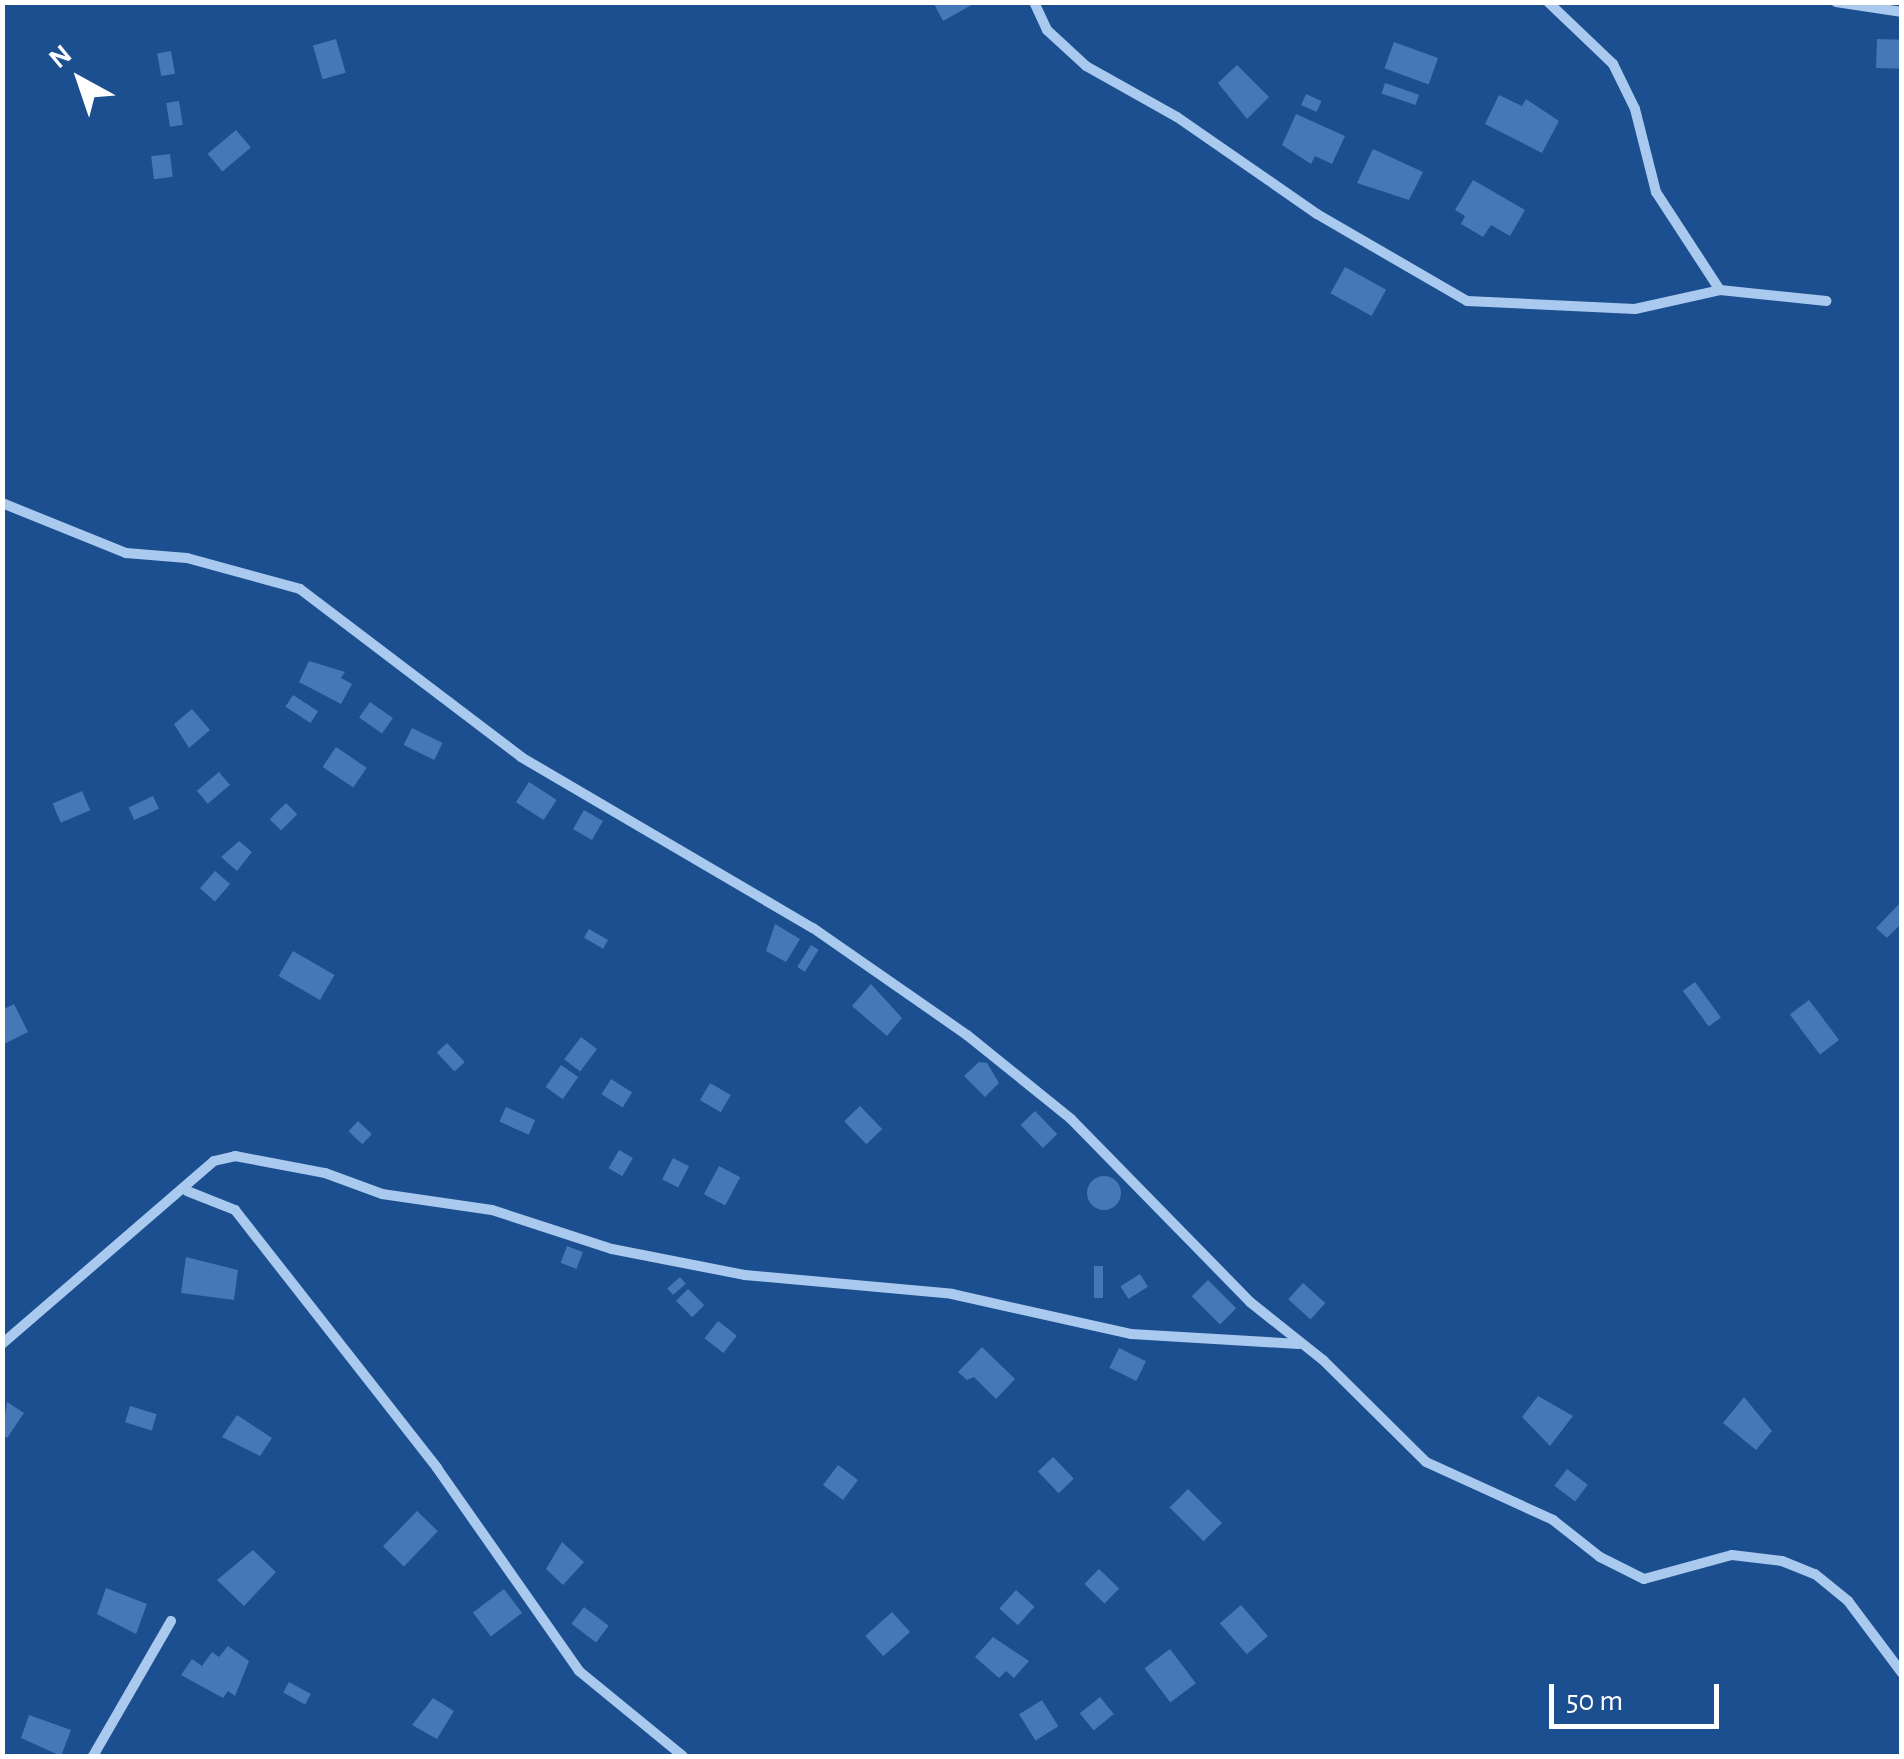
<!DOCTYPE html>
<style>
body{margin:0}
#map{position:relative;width:1904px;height:1759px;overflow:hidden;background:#1b4f8f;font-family:"Alegreya Sans",sans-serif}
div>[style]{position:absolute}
.building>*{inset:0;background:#4478b7;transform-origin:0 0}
.round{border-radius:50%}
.street>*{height:10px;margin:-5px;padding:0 5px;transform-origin:5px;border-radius:5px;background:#a9c9ee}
span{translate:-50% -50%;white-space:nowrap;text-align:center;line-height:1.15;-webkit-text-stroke:10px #1b4f8f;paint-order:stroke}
.frame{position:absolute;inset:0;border:5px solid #fff;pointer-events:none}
.north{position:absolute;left:30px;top:30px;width:100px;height:100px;-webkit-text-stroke:8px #1b4f8f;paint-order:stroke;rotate:320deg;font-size:28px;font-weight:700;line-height:40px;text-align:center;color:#fff}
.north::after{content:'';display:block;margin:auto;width:35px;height:45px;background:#fff;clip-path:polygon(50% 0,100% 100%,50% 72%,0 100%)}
.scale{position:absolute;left:1549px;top:1684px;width:170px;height:45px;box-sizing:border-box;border:5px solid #fff;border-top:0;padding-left:12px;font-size:30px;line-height:35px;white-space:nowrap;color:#fff;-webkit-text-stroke:8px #1b4f8f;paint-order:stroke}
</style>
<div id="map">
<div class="building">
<i style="clip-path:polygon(933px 2px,977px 2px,943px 21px)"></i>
<i style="left:336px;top:39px;width:35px;height:24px;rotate:74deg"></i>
<i style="left:1877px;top:39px;width:25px;height:29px;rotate:2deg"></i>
<i style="left:1394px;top:42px;width:47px;height:28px;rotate:20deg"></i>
<i style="left:171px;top:51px;width:23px;height:14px;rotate:80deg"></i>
<i style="clip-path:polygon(1237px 65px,1269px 97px,1247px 119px,1218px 83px)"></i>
<i style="left:1385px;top:83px;width:36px;height:11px;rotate:19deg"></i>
<i style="left:1306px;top:94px;width:17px;height:12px;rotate:24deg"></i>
<i style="clip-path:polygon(1499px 95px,1522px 106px,1526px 99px,1559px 121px,1542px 153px,1485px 124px)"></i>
<i style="left:179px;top:101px;width:24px;height:13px;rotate:81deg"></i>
<i style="clip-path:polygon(1296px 114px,1345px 136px,1332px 164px,1315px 156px,1311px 164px,1282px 145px)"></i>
<i style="left:236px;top:130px;width:23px;height:37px;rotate:50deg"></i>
<i style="clip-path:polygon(1373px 149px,1423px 172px,1409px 200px,1357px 183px)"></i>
<i style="left:170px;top:154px;width:23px;height:19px;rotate:83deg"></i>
<i style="clip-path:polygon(1473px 180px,1525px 210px,1510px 236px,1491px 225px,1483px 237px,1461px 224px,1465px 216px,1455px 210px)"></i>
<i style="left:1345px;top:267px;width:47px;height:30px;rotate:29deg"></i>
<i style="clip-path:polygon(309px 661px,345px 672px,341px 678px,352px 684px,341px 704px,299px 682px)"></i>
<i style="left:293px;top:695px;width:30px;height:14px;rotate:33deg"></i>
<i style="left:370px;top:702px;width:28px;height:19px;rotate:35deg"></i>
<i style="clip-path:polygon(192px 709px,210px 730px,189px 748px,174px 724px)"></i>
<i style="left:412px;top:728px;width:34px;height:19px;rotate:26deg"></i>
<i style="left:336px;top:747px;width:37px;height:24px;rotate:34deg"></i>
<i style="left:219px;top:772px;width:17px;height:29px;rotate:50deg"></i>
<i style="left:529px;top:782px;width:33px;height:24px;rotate:33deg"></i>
<i style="left:82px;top:791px;width:21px;height:32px;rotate:67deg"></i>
<i style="left:153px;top:796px;width:14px;height:27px;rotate:65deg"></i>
<i style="left:286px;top:803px;width:16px;height:23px;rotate:45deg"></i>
<i style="left:584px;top:810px;width:22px;height:22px;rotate:30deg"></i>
<i style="clip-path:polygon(239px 841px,252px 852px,237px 871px,221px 857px)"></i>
<i style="left:215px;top:871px;width:20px;height:23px;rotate:41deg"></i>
<i style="clip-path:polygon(1902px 901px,1902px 923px,1887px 938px,1876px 928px)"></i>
<i style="clip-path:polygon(775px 924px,800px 939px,786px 962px,766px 951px)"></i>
<i style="left:589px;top:929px;width:22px;height:10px;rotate:30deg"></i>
<i style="left:811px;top:945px;width:9px;height:26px;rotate:32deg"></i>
<i style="left:293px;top:951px;width:48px;height:29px;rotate:30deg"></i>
<i style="left:1695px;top:982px;width:44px;height:15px;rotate:54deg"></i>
<i style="clip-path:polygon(871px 984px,902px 1018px,887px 1036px,852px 1006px)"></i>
<i style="left:1809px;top:1000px;width:50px;height:24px;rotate:53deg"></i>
<i style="clip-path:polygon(14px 1004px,28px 1032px,2px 1045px,2px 1010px)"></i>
<i style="left:581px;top:1037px;width:20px;height:28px;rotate:37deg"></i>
<i style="left:447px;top:1043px;width:26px;height:14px;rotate:47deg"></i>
<i style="clip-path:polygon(979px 1062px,987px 1063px,999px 1083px,985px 1097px,964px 1076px)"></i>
<i style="left:561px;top:1065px;width:21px;height:27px;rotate:35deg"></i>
<i style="left:611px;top:1079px;width:25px;height:18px;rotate:32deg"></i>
<i style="left:710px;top:1083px;width:24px;height:20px;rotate:30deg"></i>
<i style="left:860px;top:1106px;width:32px;height:22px;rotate:46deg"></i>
<i style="left:506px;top:1107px;width:32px;height:16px;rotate:24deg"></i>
<i style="left:1035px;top:1111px;width:32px;height:20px;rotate:46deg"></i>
<i style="left:358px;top:1121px;width:19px;height:14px;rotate:43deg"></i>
<i style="left:619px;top:1150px;width:16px;height:21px;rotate:30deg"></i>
<i style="left:673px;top:1158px;width:18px;height:24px;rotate:27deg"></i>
<i style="left:719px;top:1166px;width:24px;height:32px;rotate:28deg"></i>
<i class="round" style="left:1087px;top:1176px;width:34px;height:34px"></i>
<i style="left:567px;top:1246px;width:17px;height:18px;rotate:21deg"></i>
<i style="clip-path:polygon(186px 1257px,238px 1270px,234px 1300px,181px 1293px)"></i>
<i style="left:1094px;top:1266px;width:9px;height:32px"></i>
<i style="left:1140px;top:1274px;width:15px;height:23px;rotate:58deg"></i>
<i style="left:680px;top:1277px;width:9px;height:17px;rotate:49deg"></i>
<i style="left:1208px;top:1280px;width:40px;height:23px;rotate:45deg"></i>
<i style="left:1303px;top:1283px;width:30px;height:22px;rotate:42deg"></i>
<i style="left:688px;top:1289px;width:23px;height:17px;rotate:45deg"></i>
<i style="left:718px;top:1321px;width:24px;height:22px;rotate:38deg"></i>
<i style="clip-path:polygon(982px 1347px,1015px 1379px,996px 1399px,974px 1377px,967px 1380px,958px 1372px)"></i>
<i style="left:1119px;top:1348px;width:30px;height:22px;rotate:26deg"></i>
<i style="clip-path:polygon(1538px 1396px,1573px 1416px,1550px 1446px,1522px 1417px)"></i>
<i style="clip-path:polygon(1744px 1397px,1772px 1431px,1756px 1450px,1723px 1423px)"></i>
<i style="clip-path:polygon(7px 1402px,24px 1413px,7px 1438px,2px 1435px)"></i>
<i style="left:130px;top:1406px;width:28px;height:17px;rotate:17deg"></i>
<i style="clip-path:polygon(237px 1415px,272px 1438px,260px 1456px,222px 1437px)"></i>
<i style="left:1053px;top:1457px;width:30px;height:21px;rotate:46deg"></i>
<i style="left:838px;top:1465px;width:25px;height:25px;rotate:37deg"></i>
<i style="left:1567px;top:1469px;width:26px;height:21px;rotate:37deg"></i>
<i style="left:1188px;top:1489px;width:48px;height:26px;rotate:45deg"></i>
<i style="left:417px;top:1511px;width:29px;height:49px;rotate:44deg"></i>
<i style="clip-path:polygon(562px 1542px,584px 1562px,563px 1585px,546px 1569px)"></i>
<i style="clip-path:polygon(253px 1550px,276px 1572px,244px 1606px,217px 1580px)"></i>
<i style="left:1099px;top:1569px;width:28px;height:21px;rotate:44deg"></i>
<i style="clip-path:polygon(106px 1588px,147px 1604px,136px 1634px,97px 1614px)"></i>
<i style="left:504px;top:1589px;width:30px;height:39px;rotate:53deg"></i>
<i style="left:1016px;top:1590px;width:25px;height:25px;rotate:42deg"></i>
<i style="left:1241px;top:1605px;width:41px;height:28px;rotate:49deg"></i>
<i style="left:584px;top:1607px;width:31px;height:21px;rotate:37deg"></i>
<i style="left:892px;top:1612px;width:27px;height:36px;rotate:48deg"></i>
<i style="clip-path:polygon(993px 1637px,1029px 1661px,1014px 1678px,1006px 1671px,999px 1678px,975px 1657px)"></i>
<i style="clip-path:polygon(228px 1646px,249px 1661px,235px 1696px,228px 1691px,223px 1698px,181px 1675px,192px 1659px,202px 1666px,212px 1652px,219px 1657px)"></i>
<i style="left:1170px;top:1649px;width:43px;height:32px;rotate:53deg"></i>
<i style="left:289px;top:1682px;width:25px;height:12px;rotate:29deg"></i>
<i style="left:1100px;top:1697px;width:22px;height:26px;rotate:51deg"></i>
<i style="clip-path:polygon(433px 1698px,454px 1711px,437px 1739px,412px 1725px)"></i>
<i style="left:1042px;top:1700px;width:31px;height:27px;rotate:58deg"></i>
<i style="clip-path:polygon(29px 1715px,71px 1730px,61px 1756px,21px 1738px)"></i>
</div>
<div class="street">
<i style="left:1034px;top:2px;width:31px;rotate:65deg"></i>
<i style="left:1047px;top:30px;width:53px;rotate:42.7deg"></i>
<i style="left:1086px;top:66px;width:104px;rotate:29.3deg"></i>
<i style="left:1177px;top:117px;width:170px;rotate:34.7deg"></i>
<i style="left:1317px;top:214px;width:173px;rotate:30.1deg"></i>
<i style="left:1467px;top:301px;width:168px;rotate:2.7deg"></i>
<i style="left:1635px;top:309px;width:87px;rotate:-12.6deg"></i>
<i style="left:1720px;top:290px;width:107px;rotate:5.9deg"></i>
<i style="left:1548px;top:2px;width:90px;rotate:43.6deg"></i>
<i style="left:1613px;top:64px;width:50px;rotate:63.9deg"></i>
<i style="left:1635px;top:109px;width:86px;rotate:75.8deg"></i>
<i style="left:1656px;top:192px;width:117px;rotate:56.9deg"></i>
<i style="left:1836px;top:2px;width:67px;rotate:8.6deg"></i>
<i style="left:2px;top:503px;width:134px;rotate:22deg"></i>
<i style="left:126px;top:553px;width:61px;rotate:4.7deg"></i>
<i style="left:187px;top:558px;width:117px;rotate:15.3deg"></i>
<i style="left:300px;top:589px;width:278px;rotate:37.2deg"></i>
<i style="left:521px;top:757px;width:338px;rotate:30.4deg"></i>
<i style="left:813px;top:928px;width:188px;rotate:34.8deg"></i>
<i style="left:967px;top:1035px;width:134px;rotate:38.9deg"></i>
<i style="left:1071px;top:1119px;width:256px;rotate:45.6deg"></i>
<i style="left:1250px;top:1302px;width:93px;rotate:38.5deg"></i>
<i style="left:1323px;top:1360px;width:145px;rotate:44.7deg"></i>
<i style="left:1426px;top:1462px;width:140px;rotate:24.5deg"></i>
<i style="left:1553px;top:1520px;width:60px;rotate:38.2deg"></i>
<i style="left:1600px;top:1557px;width:49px;rotate:26.6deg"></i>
<i style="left:1644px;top:1579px;width:91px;rotate:-15.3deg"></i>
<i style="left:1732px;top:1555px;width:50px;rotate:6.8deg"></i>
<i style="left:1782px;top:1561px;width:35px;rotate:22deg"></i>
<i style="left:1815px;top:1574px;width:43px;rotate:39.3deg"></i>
<i style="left:1848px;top:1601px;width:90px;rotate:53.1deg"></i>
<i style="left:187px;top:1191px;width:52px;rotate:21.6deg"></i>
<i style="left:235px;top:1210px;width:328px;rotate:51.9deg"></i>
<i style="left:437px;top:1468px;width:248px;rotate:55deg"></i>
<i style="left:579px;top:1671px;width:134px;rotate:39.3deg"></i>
<i style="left:2px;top:1344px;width:280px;rotate:-40.8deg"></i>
<i style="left:214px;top:1161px;width:22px;rotate:-13deg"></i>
<i style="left:235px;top:1156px;width:92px;rotate:10.7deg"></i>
<i style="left:325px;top:1173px;width:61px;rotate:20.2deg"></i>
<i style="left:382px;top:1194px;width:111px;rotate:8.3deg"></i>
<i style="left:492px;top:1210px;width:126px;rotate:18deg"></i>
<i style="left:612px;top:1249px;width:136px;rotate:11.1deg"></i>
<i style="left:745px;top:1275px;width:208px;rotate:5.2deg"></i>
<i style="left:952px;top:1294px;width:183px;rotate:12.6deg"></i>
<i style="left:1131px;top:1334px;width:168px;rotate:3.4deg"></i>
<i style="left:93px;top:1756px;width:156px;rotate:-60deg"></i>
</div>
<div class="frame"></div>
<div class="north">N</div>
<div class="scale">50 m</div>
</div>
